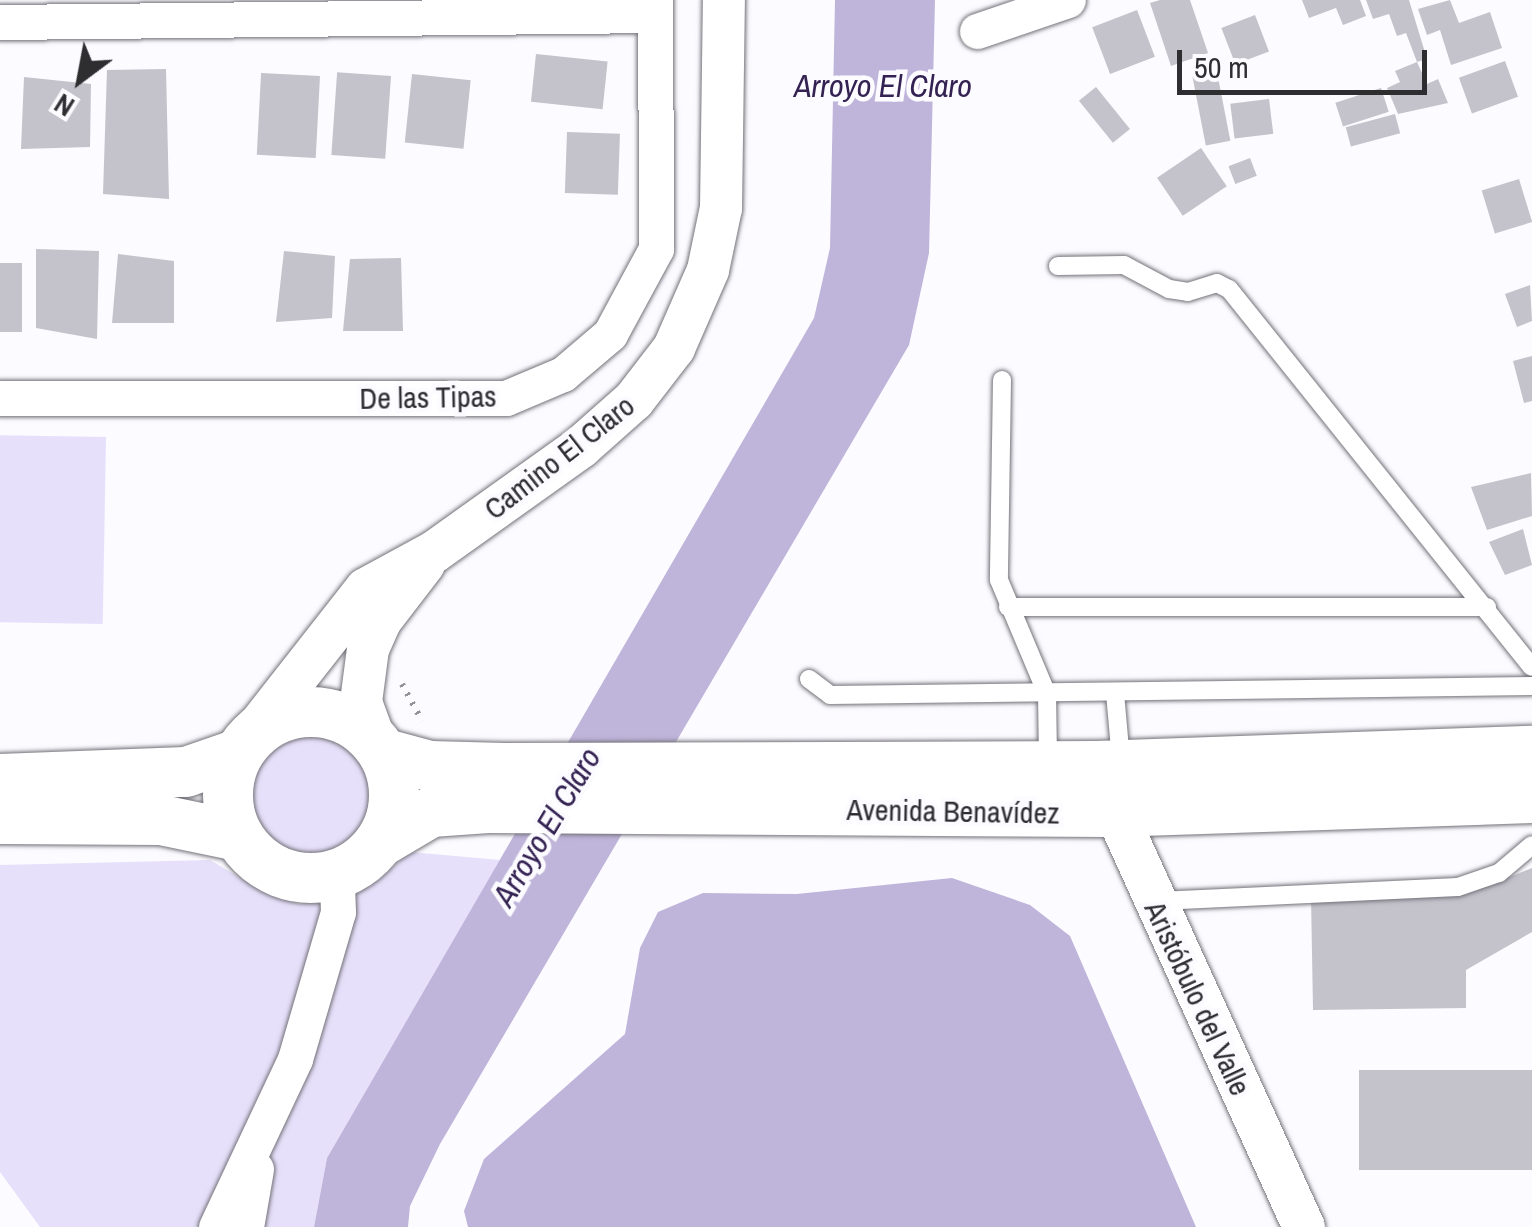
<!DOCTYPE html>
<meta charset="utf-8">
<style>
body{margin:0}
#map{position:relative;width:1532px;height:1227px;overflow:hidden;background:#fcfbff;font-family:"Archivo Narrow",sans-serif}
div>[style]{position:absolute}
.green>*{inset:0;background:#e7e0fb;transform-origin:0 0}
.round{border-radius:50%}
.water>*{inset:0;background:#bfb4da}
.building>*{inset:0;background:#c4c2cb;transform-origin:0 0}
.path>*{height:6px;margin-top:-3px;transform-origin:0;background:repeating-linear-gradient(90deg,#939295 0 2.5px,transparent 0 10.5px)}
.roads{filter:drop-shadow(0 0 2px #74727a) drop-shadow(0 0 2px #74727a)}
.service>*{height:18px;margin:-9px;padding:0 9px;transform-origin:9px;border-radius:9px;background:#fff}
.minor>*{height:35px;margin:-17.5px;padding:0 17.5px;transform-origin:17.5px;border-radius:17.5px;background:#fff}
.tertiary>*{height:42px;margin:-21px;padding:0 21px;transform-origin:21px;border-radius:21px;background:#fff}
.secondary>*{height:50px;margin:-25px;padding:0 25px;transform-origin:25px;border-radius:25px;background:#fff}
.secondary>.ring{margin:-25px;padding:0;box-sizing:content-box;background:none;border:50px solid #fff;border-radius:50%}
span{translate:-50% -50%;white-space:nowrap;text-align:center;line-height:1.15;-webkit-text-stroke:9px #fcfbff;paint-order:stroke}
.street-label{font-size:30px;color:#2e2d30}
.water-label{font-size:32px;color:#332252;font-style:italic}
.north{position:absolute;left:30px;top:30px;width:100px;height:100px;-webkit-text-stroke:8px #fcfbff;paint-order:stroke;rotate:212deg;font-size:28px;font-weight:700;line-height:40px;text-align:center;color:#2e2d30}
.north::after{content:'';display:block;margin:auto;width:35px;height:45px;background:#2e2d30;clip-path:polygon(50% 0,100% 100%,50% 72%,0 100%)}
.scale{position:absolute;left:1177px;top:50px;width:250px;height:45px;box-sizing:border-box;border:5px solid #2e2d30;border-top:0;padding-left:12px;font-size:30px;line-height:35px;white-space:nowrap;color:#2e2d30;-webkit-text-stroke:8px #fcfbff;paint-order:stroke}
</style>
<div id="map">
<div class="green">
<i style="left:106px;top:437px;width:187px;height:106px;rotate:91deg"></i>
<i class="round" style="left:248px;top:725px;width:128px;height:128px"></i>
<i style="clip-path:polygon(410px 852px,500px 860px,327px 1158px,314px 1227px,40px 1227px,0 1172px,0 865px,210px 860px,269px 895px,299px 904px,346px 896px,378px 880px)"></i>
</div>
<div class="water">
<i style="clip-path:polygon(835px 0,935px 0,929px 253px,909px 345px,440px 1144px,410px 1206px,408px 1227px,314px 1227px,327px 1158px,814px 318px,830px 248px)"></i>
<i style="clip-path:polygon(952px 878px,1030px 905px,1070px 936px,1196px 1227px,468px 1227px,464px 1211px,484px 1159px,625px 1034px,640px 948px,658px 912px,703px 893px,797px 894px)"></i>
</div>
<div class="building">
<i style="clip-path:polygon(1160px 0,1190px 0,1208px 53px,1171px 66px,1150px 3px)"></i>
<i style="clip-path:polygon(1302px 0,1360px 0,1366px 16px,1343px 25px,1336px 8px,1309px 18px)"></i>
<i style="clip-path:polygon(1366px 0,1409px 0,1427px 59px,1417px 62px,1406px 33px,1397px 36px,1389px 14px,1373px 19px)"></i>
<i style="clip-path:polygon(1450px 0,1459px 23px,1490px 12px,1502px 48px,1451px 65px,1440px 30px,1427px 35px,1418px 9px)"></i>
<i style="left:1137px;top:10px;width:50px;height:48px;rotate:69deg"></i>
<i style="left:1255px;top:15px;width:39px;height:36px;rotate:69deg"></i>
<i style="left:536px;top:54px;width:72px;height:48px;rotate:6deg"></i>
<i style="left:1505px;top:61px;width:38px;height:49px;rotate:70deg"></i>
<i style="clip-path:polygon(1417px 62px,1427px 84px,1438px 79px,1448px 103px,1398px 114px,1387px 88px,1400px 82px,1395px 71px)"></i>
<i style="clip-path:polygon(166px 69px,169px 199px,103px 194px,107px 70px)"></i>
<i style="left:1217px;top:72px;width:70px;height:25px;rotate:79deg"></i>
<i style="left:412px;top:74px;width:59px;height:69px;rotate:6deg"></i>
<i style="left:320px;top:76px;width:82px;height:59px;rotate:93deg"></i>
<i style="left:391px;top:76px;width:83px;height:54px;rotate:94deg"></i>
<i style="clip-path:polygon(24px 77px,91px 84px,90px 147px,21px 149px)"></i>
<i style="left:1096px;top:87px;width:54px;height:22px;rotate:51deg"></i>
<i style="left:1381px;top:88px;width:25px;height:48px;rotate:72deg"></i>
<i style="left:1269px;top:99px;width:35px;height:39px;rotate:83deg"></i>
<i style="left:1395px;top:114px;width:20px;height:51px;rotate:75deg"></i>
<i style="left:567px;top:132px;width:53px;height:61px;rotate:2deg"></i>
<i style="left:1201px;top:148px;width:46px;height:53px;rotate:56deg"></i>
<i style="left:1250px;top:158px;width:19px;height:23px;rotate:69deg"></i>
<i style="left:1519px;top:179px;width:45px;height:39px;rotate:73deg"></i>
<i style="clip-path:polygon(36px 249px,99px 251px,97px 339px,36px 328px)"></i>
<i style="clip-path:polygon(284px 251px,335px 256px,332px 318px,276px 322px)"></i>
<i style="clip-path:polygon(118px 254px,174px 261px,174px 323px,112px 323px)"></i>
<i style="clip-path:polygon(401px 258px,403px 331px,343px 331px,350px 259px)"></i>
<i style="left:0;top:263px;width:22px;height:69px"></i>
<i style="clip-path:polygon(1530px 285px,1532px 321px,1517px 327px,1505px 294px)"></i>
<i style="clip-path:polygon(1532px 356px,1532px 401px,1524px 403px,1513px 361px)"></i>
<i style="clip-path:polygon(1531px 473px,1532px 516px,1487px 530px,1471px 487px)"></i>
<i style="clip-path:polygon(1523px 529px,1532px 565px,1505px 575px,1489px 542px)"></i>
<i style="clip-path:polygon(1532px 868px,1532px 932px,1466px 970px,1466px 1008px,1313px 1010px,1311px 897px,1464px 895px)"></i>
<i style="left:1359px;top:1070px;width:173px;height:100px"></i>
</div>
<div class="path">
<i style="left:402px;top:684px;width:42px;rotate:61.6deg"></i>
</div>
<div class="roads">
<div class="service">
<i style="left:1058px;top:266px;width:66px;rotate:-0.9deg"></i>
<i style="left:1124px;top:265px;width:51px;rotate:28.1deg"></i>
<i style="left:1169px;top:289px;width:19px;rotate:9deg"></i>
<i style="left:1188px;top:292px;width:30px;rotate:-17deg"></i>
<i style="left:1217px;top:283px;width:13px;rotate:27deg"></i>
<i style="left:1229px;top:289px;width:484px;rotate:51.3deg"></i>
<i style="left:1002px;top:380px;width:200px;rotate:90.9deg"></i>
<i style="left:999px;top:580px;width:124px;rotate:67.2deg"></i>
<i style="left:1047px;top:694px;width:67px;rotate:89.1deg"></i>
<i style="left:1008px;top:607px;width:479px"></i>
<i style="left:809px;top:679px;width:26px;rotate:37deg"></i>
<i style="left:830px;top:695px;width:702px;rotate:-0.73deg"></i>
<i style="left:1115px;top:693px;width:67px;rotate:84.9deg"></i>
<i style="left:1159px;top:901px;width:299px;rotate:-2.7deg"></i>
<i style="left:1458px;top:887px;width:43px;rotate:-18.9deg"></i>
<i style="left:1499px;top:873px;width:43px;rotate:-40.3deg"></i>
</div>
<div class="minor">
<i style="left:0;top:22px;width:655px;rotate:-0.61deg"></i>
<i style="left:977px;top:31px;width:96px;rotate:-18.8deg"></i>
<i style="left:0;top:398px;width:506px"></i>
<i style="left:506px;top:398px;width:62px;rotate:-22.8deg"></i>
<i style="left:563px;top:374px;width:62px;rotate:-40.4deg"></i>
<i style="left:610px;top:334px;width:97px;rotate:-61.6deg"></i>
<i style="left:656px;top:249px;width:249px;rotate:-90.2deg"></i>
<i style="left:216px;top:1227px;width:186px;rotate:-64.8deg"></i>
<i style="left:295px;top:1059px;width:153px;rotate:-73.7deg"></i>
<i style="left:338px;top:912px;width:37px;rotate:-92deg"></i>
<i style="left:246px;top:1227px;width:59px;rotate:-80.2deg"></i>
</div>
<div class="tertiary">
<i style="left:253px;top:733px;width:183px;rotate:-51.9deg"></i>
<i style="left:366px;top:589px;width:77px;rotate:-28.6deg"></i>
<i style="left:434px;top:552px;width:181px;rotate:-35.5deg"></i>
<i style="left:581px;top:447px;width:71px;rotate:-41.6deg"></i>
<i style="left:634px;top:400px;width:66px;rotate:-52.4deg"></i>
<i style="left:674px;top:348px;width:85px;rotate:-66.4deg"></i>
<i style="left:708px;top:270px;width:63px;rotate:-78.2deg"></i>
<i style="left:721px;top:208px;width:208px;rotate:-89.2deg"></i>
<i style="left:374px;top:738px;width:38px;rotate:-110deg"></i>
<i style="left:361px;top:702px;width:53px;rotate:-82.5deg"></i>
<i style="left:368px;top:649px;width:32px;rotate:-66deg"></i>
<i style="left:381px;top:620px;width:71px;rotate:-52.5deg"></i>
<i style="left:1102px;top:782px;width:489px;rotate:65.6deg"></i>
</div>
<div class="secondary">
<i class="ring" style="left:228px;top:712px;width:116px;height:116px"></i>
<i style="left:385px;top:754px;width:47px;rotate:14.9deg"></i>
<i style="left:430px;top:766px;width:74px;rotate:1.5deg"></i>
<i style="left:504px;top:768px;width:593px;rotate:-0.19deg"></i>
<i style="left:1097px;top:766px;width:435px;rotate:-2deg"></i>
<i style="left:0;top:779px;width:186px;rotate:-2.2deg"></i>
<i style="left:186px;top:772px;width:55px;rotate:-19.1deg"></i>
<i style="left:0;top:819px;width:161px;rotate:0.4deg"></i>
<i style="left:161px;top:820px;width:79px;rotate:11.7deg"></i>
<i style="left:382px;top:841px;width:57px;rotate:-30.6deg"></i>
<i style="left:431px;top:812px;width:57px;rotate:-4deg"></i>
<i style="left:488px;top:808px;width:623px;rotate:0.37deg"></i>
<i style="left:1111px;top:812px;width:421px;rotate:-1.9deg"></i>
</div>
</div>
<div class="street-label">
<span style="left:428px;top:397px;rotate:-1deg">De las Tipas</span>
<span style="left:559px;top:457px;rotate:-38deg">Camino El Claro</span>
<span style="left:953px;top:811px;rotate:1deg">Avenida Benavídez</span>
<span style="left:1198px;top:998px;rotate:65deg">Aristóbulo del Valle</span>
</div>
<div class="water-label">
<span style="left:883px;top:86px">Arroyo El Claro</span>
<span style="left:547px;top:827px;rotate:-59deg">Arroyo El Claro</span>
</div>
<div class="north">N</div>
<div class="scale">50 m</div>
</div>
